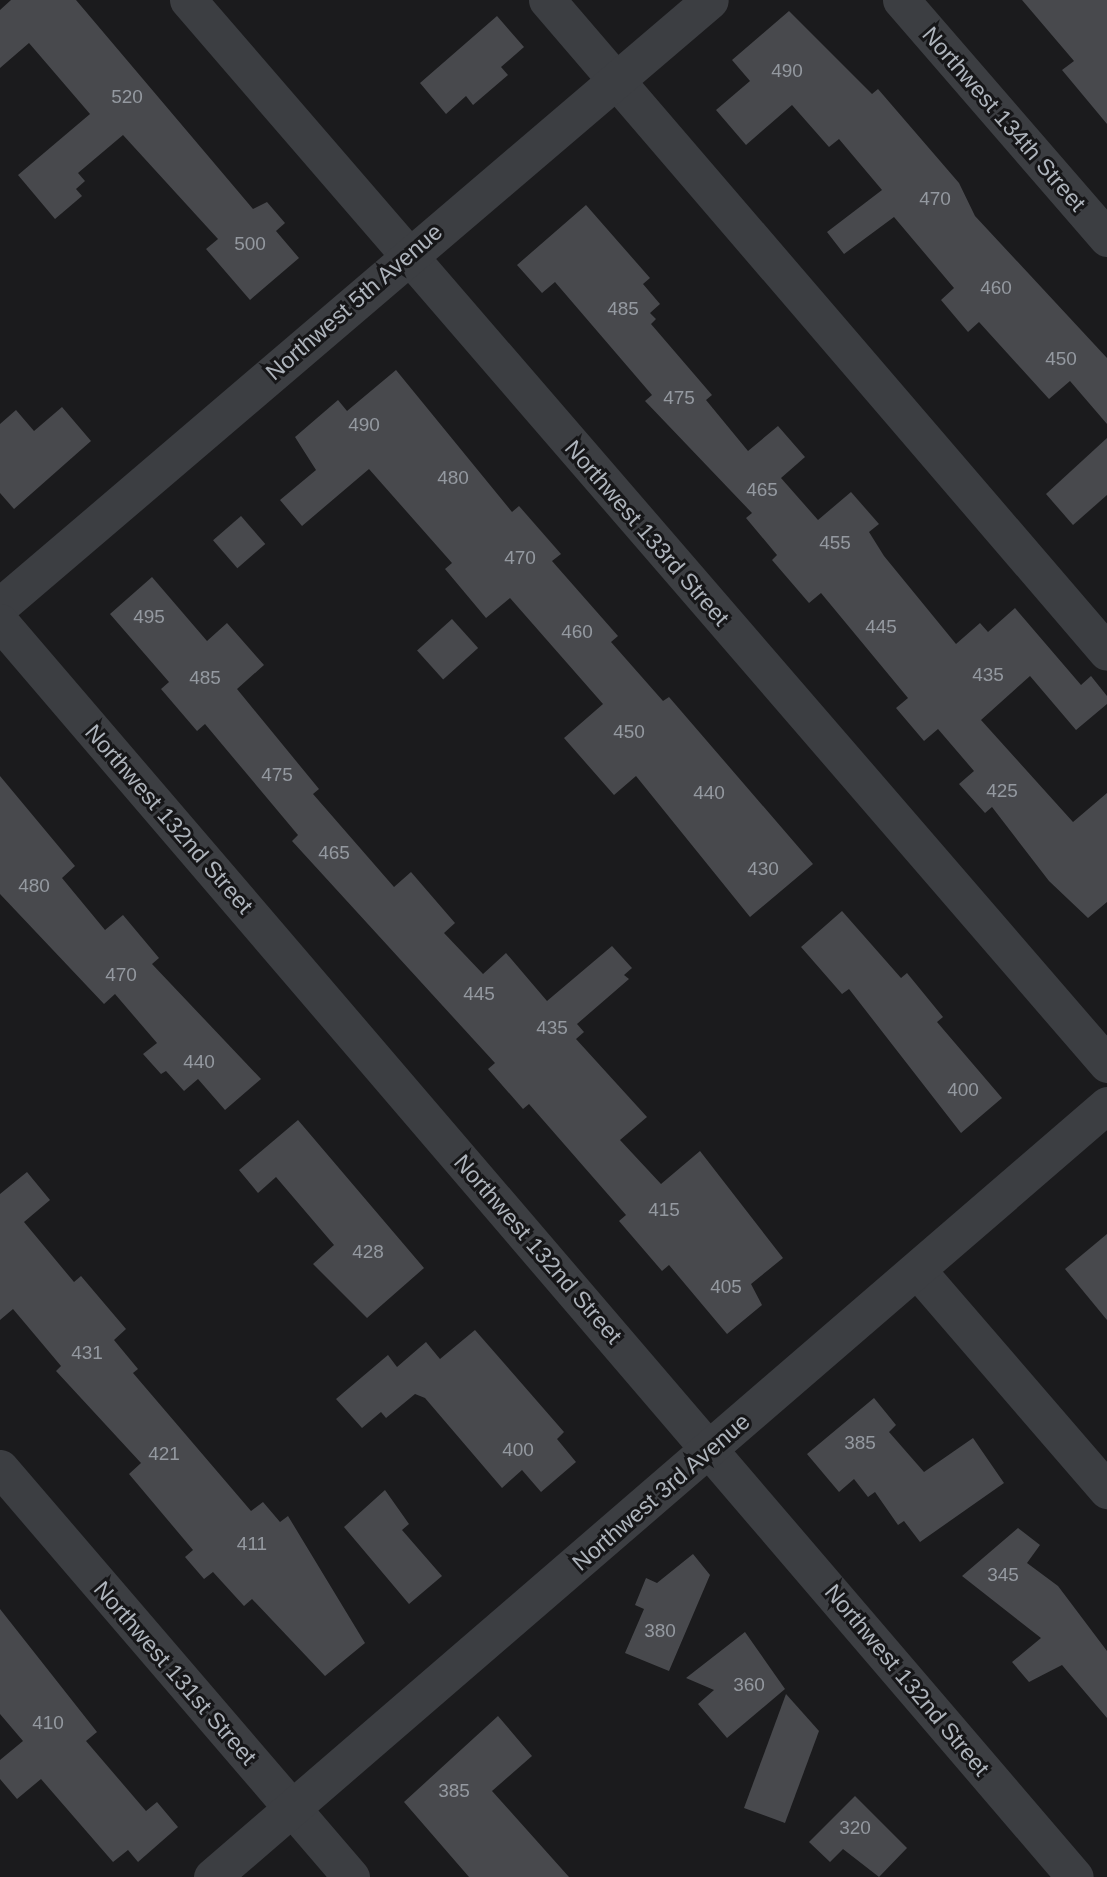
<!DOCTYPE html>
<style>
body{margin:0}
#map{position:relative;width:1107px;height:1877px;overflow:hidden;background:#1b1b1d;font-family:Helvetica,sans-serif}
div>[style]{position:absolute}
.building>*{inset:0;background:#48494d;transform-origin:0 0}
.minor>*{height:37px;margin:-18.5px;padding:0 18.5px;transform-origin:18.5px;border-radius:18.5px;background:#3c3e42}
span{translate:-50% -50%;white-space:nowrap;text-align:center;line-height:1.15;-webkit-text-stroke:6px #161618;paint-order:stroke}
.number-label{font-size:19px;color:#9499a0}
.number-label span{-webkit-text-stroke-width:0}
.street-label{font-size:23px;color:#aeb4bc}
</style>
<div id="map">
<div class="building">
<i style="clip-path:polygon(11px 0,76px 0,253px 209px,267px 202px,285px 223px,276px 231px,299px 258px,250px 300px,206px 249px,218px 239px,123px 135px,78px 173px,85px 181px,76px 189px,82px 196px,55px 219px,18px 175px,90px 114px,29px 43px,0 68px,0 10px)"></i>
<i style="clip-path:polygon(1022px 0,1107px 0,1107px 124px,1062px 70px,1074px 61px)"></i>
<i style="clip-path:polygon(789px 11px,872px 94px,878px 89px,959px 183px,975px 216px,1107px 358px,1107px 424px,1070px 381px,1049px 399px,979px 322px,968px 332px,941px 300px,954px 288px,894px 217px,844px 254px,827px 232px,882px 190px,839px 139px,829px 147px,792px 105px,746px 145px,716px 110px,750px 81px,732px 60px)"></i>
<i style="clip-path:polygon(497px 16px,524px 47px,501px 67px,508px 75px,473px 105px,466px 96px,446px 114px,420px 83px)"></i>
<i style="clip-path:polygon(586px 205px,650px 278px,643px 284px,660px 304px,650px 313px,656px 319px,651px 324px,712px 395px,706px 400px,748px 451px,778px 426px,805px 457px,781px 478px,818px 520px,851px 492px,879px 524px,869px 532px,884px 556px,956px 644px,980px 623px,988px 632px,1015px 608px,1081px 685px,1091px 676px,1107px 696px,1107px 704px,1076px 730px,1030px 676px,981px 720px,1073px 822px,1107px 793px,1107px 902px,1088px 918px,1049px 881px,992px 807px,985px 813px,959px 784px,974px 771px,938px 729px,924px 741px,896px 708px,908px 698px,821px 593px,809px 603px,772px 560px,777px 555px,746px 518px,752px 513px,645px 401px,652px 395px,555px 282px,542px 293px,517px 265px)"></i>
<i style="clip-path:polygon(396px 370px,512px 512px,519px 506px,561px 554px,552px 561px,618px 636px,611px 642px,663px 701px,669px 697px,813px 864px,750px 917px,636px 776px,614px 795px,564px 738px,603px 704px,510px 598px,486px 618px,445px 569px,452px 563px,369px 469px,302px 526px,280px 500px,316px 470px,295px 437px,338px 400px,347px 411px)"></i>
<i style="clip-path:polygon(62px 407px,91px 441px,14px 509px,0 493px,0 424px,16px 410px,34px 431px)"></i>
<i style="clip-path:polygon(1107px 438px,1107px 495px,1073px 525px,1046px 494px)"></i>
<i style="left:241px;top:516px;width:37px;height:37px;rotate:49deg"></i>
<i style="clip-path:polygon(152px 577px,207px 641px,227px 623px,264px 665px,237px 689px,319px 789px,313px 794px,394px 887px,411px 872px,455px 923px,444px 933px,483px 974px,506px 953px,547px 1001px,612px 946px,632px 968px,624px 975px,629px 979px,577px 1024px,584px 1032px,576px 1039px,647px 1117px,620px 1140px,661px 1184px,700px 1151px,783px 1258px,751px 1284px,762px 1305px,727px 1334px,669px 1265px,662px 1271px,619px 1221px,626px 1215px,529px 1104px,523px 1109px,488px 1069px,495px 1063px,292px 841px,298px 835px,205px 724px,197px 731px,161px 689px,169px 682px,110px 614px)"></i>
<i style="left:452px;top:619px;width:39px;height:47px;rotate:48deg"></i>
<i style="clip-path:polygon(0 776px,75px 866px,62px 878px,105px 930px,123px 915px,159px 958px,152px 964px,261px 1079px,225px 1110px,198px 1079px,184px 1091px,166px 1071px,161px 1074px,143px 1054px,157px 1043px,115px 994px,104px 1004px,0 894px)"></i>
<i style="clip-path:polygon(842px 911px,901px 978px,907px 973px,943px 1017px,937px 1022px,1002px 1098px,961px 1133px,849px 989px,842px 994px,801px 947px)"></i>
<i style="clip-path:polygon(298px 1120px,424px 1268px,367px 1318px,313px 1264px,334px 1245px,276px 1177px,258px 1193px,239px 1170px)"></i>
<i style="clip-path:polygon(27px 1172px,50px 1200px,24px 1222px,74px 1282px,81px 1276px,126px 1329px,114px 1340px,138px 1369px,133px 1373px,251px 1511px,263px 1502px,280px 1522px,288px 1516px,365px 1643px,325px 1676px,252px 1599px,244px 1606px,213px 1572px,204px 1579px,185px 1557px,193px 1550px,129px 1474px,141px 1463px,56px 1371px,61px 1366px,13px 1309px,0 1320px,0 1194px)"></i>
<i style="clip-path:polygon(1107px 1234px,1107px 1320px,1065px 1269px)"></i>
<i style="clip-path:polygon(475px 1330px,564px 1432px,557px 1439px,576px 1462px,541px 1492px,522px 1470px,502px 1488px,425px 1398px,415px 1394px,386px 1418px,381px 1412px,362px 1428px,336px 1399px,388px 1355px,397px 1367px,426px 1342px,440px 1359px)"></i>
<i style="clip-path:polygon(874px 1398px,896px 1425px,889px 1432px,924px 1472px,973px 1438px,1004px 1483px,920px 1542px,904px 1521px,898px 1525px,875px 1492px,868px 1497px,854px 1479px,839px 1492px,807px 1454px)"></i>
<i style="clip-path:polygon(385px 1490px,409px 1524px,402px 1530px,442px 1576px,409px 1604px,344px 1527px)"></i>
<i style="clip-path:polygon(1018px 1528px,1040px 1545px,1027px 1563px,1058px 1586px,1107px 1651px,1107px 1718px,1062px 1665px,1029px 1682px,1012px 1662px,1041px 1638px,962px 1576px)"></i>
<i style="clip-path:polygon(693px 1554px,710px 1575px,669px 1671px,625px 1653px,644px 1609px,635px 1605px,646px 1578px,657px 1583px)"></i>
<i style="clip-path:polygon(0 1609px,97px 1732px,86px 1741px,146px 1811px,157px 1802px,178px 1827px,138px 1862px,128px 1850px,113px 1862px,41px 1779px,17px 1799px,0 1779px,0 1760px,23px 1741px,0 1714px)"></i>
<i style="clip-path:polygon(745px 1632px,785px 1689px,727px 1738px,698px 1704px,714px 1690px,686px 1678px)"></i>
<i style="clip-path:polygon(786px 1694px,819px 1731px,785px 1823px,744px 1808px)"></i>
<i style="clip-path:polygon(498px 1716px,532px 1756px,492px 1791px,569px 1877px,469px 1877px,404px 1802px)"></i>
<i style="clip-path:polygon(855px 1796px,907px 1848px,879px 1877px,843px 1849px,830px 1862px,809px 1842px)"></i>
</div>
<div class="minor">
<i style="left:188px;top:0;width:1406px;rotate:49.18deg"></i>
<i style="left:547px;top:0;width:859px;rotate:49.34deg"></i>
<i style="left:901px;top:0;width:315px;rotate:49.1deg"></i>
<i style="left:0;top:606px;width:933px;rotate:-40.48deg"></i>
<i style="left:0;top:622px;width:1652px;rotate:49.42deg"></i>
<i style="left:917px;top:1270px;width:291px;rotate:49.2deg"></i>
<i style="left:0;top:1468px;width:539px;rotate:49.36deg"></i>
<i style="left:212px;top:1877px;width:1182px;rotate:-40.78deg"></i>
</div>
<div class="number-label">
<span style="left:787px;top:71px">490</span>
<span style="left:127px;top:97px">520</span>
<span style="left:935px;top:199px">470</span>
<span style="left:250px;top:244px">500</span>
<span style="left:996px;top:288px">460</span>
<span style="left:623px;top:309px">485</span>
<span style="left:1061px;top:359px">450</span>
<span style="left:679px;top:398px">475</span>
<span style="left:364px;top:425px">490</span>
<span style="left:453px;top:478px">480</span>
<span style="left:762px;top:490px">465</span>
<span style="left:835px;top:543px">455</span>
<span style="left:520px;top:558px">470</span>
<span style="left:149px;top:617px">495</span>
<span style="left:881px;top:627px">445</span>
<span style="left:577px;top:632px">460</span>
<span style="left:988px;top:675px">435</span>
<span style="left:205px;top:678px">485</span>
<span style="left:629px;top:732px">450</span>
<span style="left:277px;top:775px">475</span>
<span style="left:1002px;top:791px">425</span>
<span style="left:709px;top:793px">440</span>
<span style="left:334px;top:853px">465</span>
<span style="left:763px;top:869px">430</span>
<span style="left:34px;top:886px">480</span>
<span style="left:121px;top:975px">470</span>
<span style="left:479px;top:994px">445</span>
<span style="left:552px;top:1028px">435</span>
<span style="left:199px;top:1062px">440</span>
<span style="left:963px;top:1090px">400</span>
<span style="left:664px;top:1210px">415</span>
<span style="left:368px;top:1252px">428</span>
<span style="left:726px;top:1287px">405</span>
<span style="left:87px;top:1353px">431</span>
<span style="left:860px;top:1443px">385</span>
<span style="left:518px;top:1450px">400</span>
<span style="left:164px;top:1454px">421</span>
<span style="left:252px;top:1544px">411</span>
<span style="left:1003px;top:1575px">345</span>
<span style="left:660px;top:1631px">380</span>
<span style="left:749px;top:1685px">360</span>
<span style="left:48px;top:1723px">410</span>
<span style="left:454px;top:1791px">385</span>
<span style="left:855px;top:1828px">320</span>
</div>
<div class="street-label">
<span style="left:1004px;top:119px;rotate:49deg">Northwest 134th Street</span>
<span style="left:354px;top:302px;rotate:-41deg">Northwest 5th Avenue</span>
<span style="left:647px;top:533px;rotate:49deg">Northwest 133rd Street</span>
<span style="left:169px;top:819px;rotate:49deg">Northwest 132nd Street</span>
<span style="left:538px;top:1249px;rotate:49deg">Northwest 132nd Street</span>
<span style="left:661px;top:1492px;rotate:-41deg">Northwest 3rd Avenue</span>
<span style="left:175px;top:1673px;rotate:49deg">Northwest 131st Street</span>
<span style="left:907px;top:1680px;rotate:50deg">Northwest 132nd Street</span>
</div>
</div>
